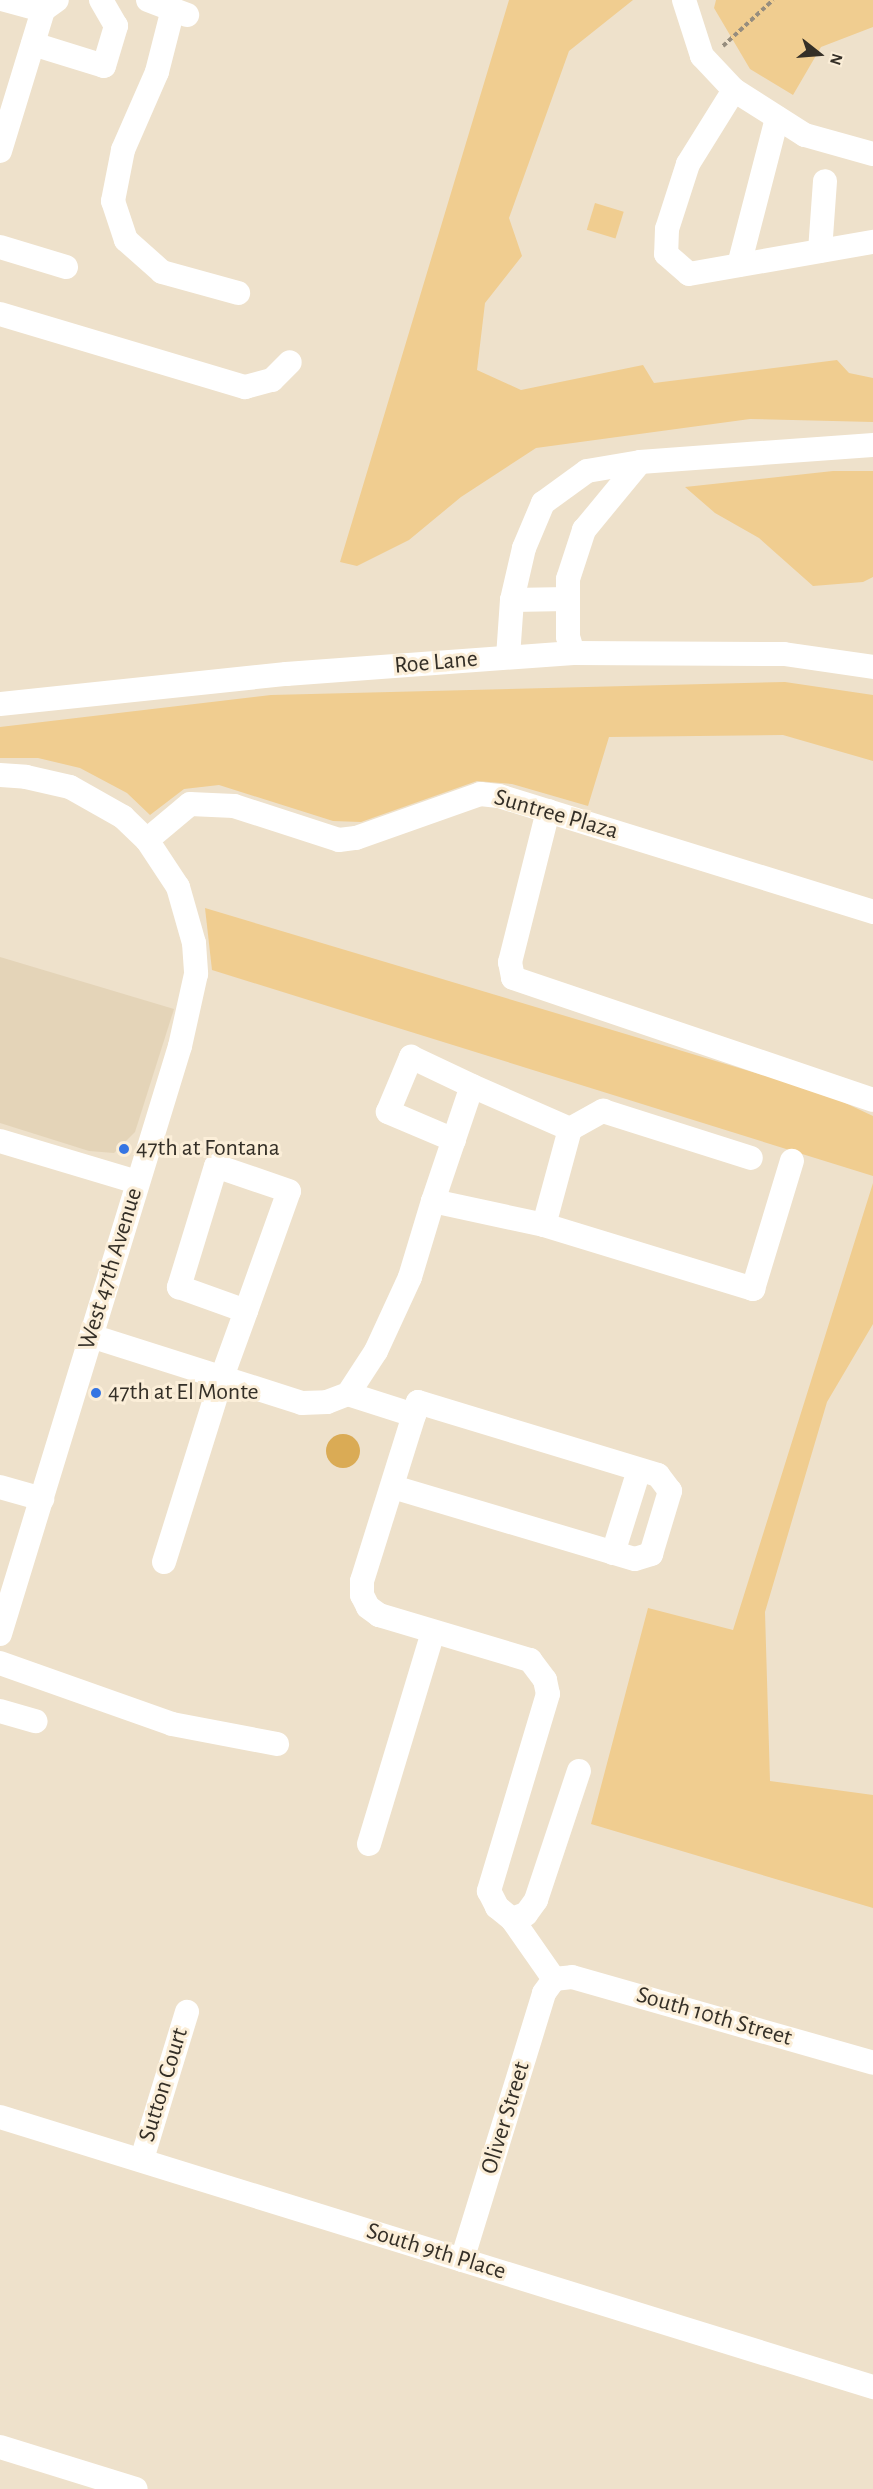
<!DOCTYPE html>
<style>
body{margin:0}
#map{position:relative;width:873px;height:2489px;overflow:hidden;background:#eee1cb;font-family:"Alegreya Sans",sans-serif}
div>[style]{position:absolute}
.built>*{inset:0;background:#e4d4b8}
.green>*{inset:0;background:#f0cd90;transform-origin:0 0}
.water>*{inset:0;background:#daab55}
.round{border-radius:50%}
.path>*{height:4px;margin-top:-2px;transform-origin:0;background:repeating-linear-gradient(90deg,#968d7e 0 4.5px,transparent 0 7.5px)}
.minor>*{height:24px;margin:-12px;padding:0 12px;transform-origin:12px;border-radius:12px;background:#fff}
.dots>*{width:16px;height:16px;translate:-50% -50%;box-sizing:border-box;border:3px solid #fbeed8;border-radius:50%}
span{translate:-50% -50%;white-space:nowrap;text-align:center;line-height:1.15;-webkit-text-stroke:6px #fbeed8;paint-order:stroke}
.street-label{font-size:24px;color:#342f27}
.poi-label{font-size:24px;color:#342f27}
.left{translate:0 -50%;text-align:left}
.north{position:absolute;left:789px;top:24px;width:60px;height:60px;-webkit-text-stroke:4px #fbeed8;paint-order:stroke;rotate:107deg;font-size:16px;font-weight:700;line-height:24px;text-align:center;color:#342f27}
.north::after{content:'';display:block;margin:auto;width:21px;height:27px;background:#342f27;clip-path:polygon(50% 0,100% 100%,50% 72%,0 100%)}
</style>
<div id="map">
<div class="built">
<i style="clip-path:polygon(0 957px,174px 1009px,135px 1132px,114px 1153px,89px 1151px,0 1123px)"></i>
</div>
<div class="green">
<i style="clip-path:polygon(509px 0,633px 0,569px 51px,509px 218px,522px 256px,485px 303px,477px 370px,521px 390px,643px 365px,654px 383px,837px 360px,849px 373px,873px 378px,873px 422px,750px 419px,536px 448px,461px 497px,409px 540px,357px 566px,340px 562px)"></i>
<i style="clip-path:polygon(716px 0,873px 0,873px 27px,821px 47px,793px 95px,750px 69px,714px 8px)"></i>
<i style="left:595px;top:203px;width:30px;height:28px;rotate:17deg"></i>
<i style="clip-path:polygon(833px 471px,873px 471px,873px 577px,863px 582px,813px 586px,759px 538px,715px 513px,685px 487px)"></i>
<i style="clip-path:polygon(785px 682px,873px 695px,873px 761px,783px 735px,609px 737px,588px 806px,512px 784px,477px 781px,361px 822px,333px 821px,219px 785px,184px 789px,150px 815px,127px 793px,80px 768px,38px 758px,0 758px,0 727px,271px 695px)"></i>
<i style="clip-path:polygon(205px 908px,826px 1094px,873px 1116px,873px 1176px,212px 970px)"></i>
<i style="clip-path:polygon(873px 1183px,873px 1324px,827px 1402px,765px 1612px,770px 1781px,873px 1795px,873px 1908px,591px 1824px,648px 1608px,733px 1630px)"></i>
</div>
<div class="water">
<i class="round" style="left:326px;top:1434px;width:34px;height:34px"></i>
</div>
<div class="path">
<i style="left:723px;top:46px;width:68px;rotate:-42.6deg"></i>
</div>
<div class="minor">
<i style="left:5px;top:0;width:39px;rotate:15deg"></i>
<i style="left:148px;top:0;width:42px;rotate:21deg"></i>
<i style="left:684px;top:0;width:59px;rotate:72.2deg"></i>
<i style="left:702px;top:56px;width:47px;rotate:46.7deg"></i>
<i style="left:734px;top:90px;width:87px;rotate:121.9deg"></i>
<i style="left:688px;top:164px;width:68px;rotate:107.9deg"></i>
<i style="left:667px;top:229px;width:25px;rotate:92deg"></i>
<i style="left:666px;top:254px;width:30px;rotate:41deg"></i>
<i style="left:689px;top:274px;width:187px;rotate:-9.9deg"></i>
<i style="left:173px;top:9px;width:65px;rotate:104.3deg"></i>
<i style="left:157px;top:72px;width:85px;rotate:113.6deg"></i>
<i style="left:123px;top:150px;width:52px;rotate:101.1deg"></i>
<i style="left:113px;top:201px;width:41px;rotate:71.6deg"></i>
<i style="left:126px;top:240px;width:48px;rotate:41.6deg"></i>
<i style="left:162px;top:272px;width:79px;rotate:15.4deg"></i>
<i style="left:33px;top:44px;width:74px;rotate:17.2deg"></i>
<i style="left:104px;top:66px;width:42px;rotate:-73.3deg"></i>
<i style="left:116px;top:26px;width:30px;rotate:-120deg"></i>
<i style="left:734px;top:90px;width:84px;rotate:32.4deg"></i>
<i style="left:805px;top:135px;width:71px;rotate:15.6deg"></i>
<i style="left:0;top:151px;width:147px;rotate:-73deg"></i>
<i style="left:43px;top:10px;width:17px;rotate:-36deg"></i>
<i style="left:0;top:247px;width:69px;rotate:16.9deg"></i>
<i style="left:820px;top:251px;width:70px;rotate:-85.9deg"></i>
<i style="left:739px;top:265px;width:152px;rotate:-75.5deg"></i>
<i style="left:0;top:314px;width:256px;rotate:16.6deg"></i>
<i style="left:245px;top:387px;width:28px;rotate:-15deg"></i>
<i style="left:272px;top:380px;width:25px;rotate:-45deg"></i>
<i style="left:512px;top:600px;width:56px;rotate:-1deg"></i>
<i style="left:573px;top:653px;width:17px;rotate:-107deg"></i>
<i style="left:568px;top:637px;width:58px;rotate:-90deg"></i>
<i style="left:568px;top:579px;width:52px;rotate:-71.9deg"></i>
<i style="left:584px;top:530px;width:88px;rotate:-50.5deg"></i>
<i style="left:508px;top:657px;width:57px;rotate:-86deg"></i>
<i style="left:512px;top:600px;width:53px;rotate:-77deg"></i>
<i style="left:524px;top:548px;width:49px;rotate:-67.1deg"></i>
<i style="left:543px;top:503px;width:54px;rotate:-36deg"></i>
<i style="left:587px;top:471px;width:54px;rotate:-9.6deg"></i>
<i style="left:640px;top:462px;width:234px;rotate:-4.2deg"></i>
<i style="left:0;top:704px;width:288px;rotate:-6deg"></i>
<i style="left:286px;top:674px;width:288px;rotate:-4.2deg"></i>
<i style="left:573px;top:653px;width:211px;rotate:0.3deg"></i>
<i style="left:784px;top:654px;width:90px;rotate:8.3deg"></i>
<i style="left:0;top:775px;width:26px;rotate:4deg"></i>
<i style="left:26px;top:777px;width:45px;rotate:12.8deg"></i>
<i style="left:70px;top:787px;width:61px;rotate:29.5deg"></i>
<i style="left:123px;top:817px;width:33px;rotate:44deg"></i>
<i style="left:147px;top:840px;width:56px;rotate:56.6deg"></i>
<i style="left:178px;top:887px;width:58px;rotate:74.1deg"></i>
<i style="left:194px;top:943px;width:31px;rotate:86deg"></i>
<i style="left:196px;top:974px;width:74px;rotate:102.5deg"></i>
<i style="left:180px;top:1046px;width:615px;rotate:107.02deg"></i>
<i style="left:548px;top:811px;width:156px;rotate:104.1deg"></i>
<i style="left:510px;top:962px;width:16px;rotate:79deg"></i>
<i style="left:513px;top:978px;width:380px;rotate:18.7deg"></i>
<i style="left:147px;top:840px;width:56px;rotate:-39.9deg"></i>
<i style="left:190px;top:804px;width:44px;rotate:2.6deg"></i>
<i style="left:234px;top:806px;width:110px;rotate:17.9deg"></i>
<i style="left:339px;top:840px;width:17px;rotate:-7deg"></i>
<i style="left:356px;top:838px;width:132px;rotate:-19.5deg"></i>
<i style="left:480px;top:794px;width:19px;rotate:6deg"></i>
<i style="left:499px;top:796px;width:392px;rotate:17.2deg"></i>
<i style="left:454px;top:1140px;width:72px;rotate:-157deg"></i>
<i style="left:388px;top:1112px;width:60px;rotate:-67.3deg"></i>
<i style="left:411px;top:1057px;width:68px;rotate:25.4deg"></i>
<i style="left:0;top:1141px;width:143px;rotate:16.7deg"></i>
<i style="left:433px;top:1201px;width:121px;rotate:-71.3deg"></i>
<i style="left:472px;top:1086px;width:107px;rotate:23.7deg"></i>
<i style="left:544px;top:1225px;width:99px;rotate:-74.8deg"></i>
<i style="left:570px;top:1129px;width:38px;rotate:-29deg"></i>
<i style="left:603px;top:1111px;width:155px;rotate:17.6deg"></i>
<i style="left:91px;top:1336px;width:221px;rotate:17.6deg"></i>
<i style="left:302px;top:1403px;width:25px;rotate:-2deg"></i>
<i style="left:327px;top:1402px;width:22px;rotate:-21deg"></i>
<i style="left:348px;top:1394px;width:69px;rotate:17.7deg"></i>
<i style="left:414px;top:1415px;width:174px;rotate:107.4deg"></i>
<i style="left:362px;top:1581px;width:14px;rotate:90deg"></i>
<i style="left:362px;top:1595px;width:13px;rotate:63deg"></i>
<i style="left:368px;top:1607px;width:14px;rotate:36deg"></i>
<i style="left:379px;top:1615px;width:158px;rotate:16.6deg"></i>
<i style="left:530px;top:1660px;width:25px;rotate:53deg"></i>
<i style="left:545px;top:1680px;width:14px;rotate:78deg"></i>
<i style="left:548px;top:1694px;width:206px;rotate:106.7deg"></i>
<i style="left:489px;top:1891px;width:18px;rotate:63deg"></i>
<i style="left:497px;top:1907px;width:19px;rotate:39deg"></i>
<i style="left:512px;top:1919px;width:15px;rotate:-20deg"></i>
<i style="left:526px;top:1914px;width:17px;rotate:-54deg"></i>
<i style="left:536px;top:1900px;width:136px;rotate:-71.6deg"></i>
<i style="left:348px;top:1394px;width:51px;rotate:-56.9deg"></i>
<i style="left:376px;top:1351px;width:81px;rotate:-65.3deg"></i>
<i style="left:410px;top:1277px;width:79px;rotate:-73.2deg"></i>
<i style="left:433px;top:1201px;width:114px;rotate:12.2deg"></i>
<i style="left:544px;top:1225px;width:219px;rotate:17deg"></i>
<i style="left:753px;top:1289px;width:134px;rotate:-73.1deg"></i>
<i style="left:0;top:1487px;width:44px;rotate:15.9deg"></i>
<i style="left:393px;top:1487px;width:252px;rotate:16.6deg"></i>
<i style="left:635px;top:1559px;width:17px;rotate:-17deg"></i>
<i style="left:651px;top:1554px;width:66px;rotate:-73.2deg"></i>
<i style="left:670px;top:1491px;width:20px;rotate:-127deg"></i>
<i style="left:658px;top:1475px;width:251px;rotate:-163.1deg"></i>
<i style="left:418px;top:1402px;width:14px;rotate:107deg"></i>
<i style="left:613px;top:1553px;width:87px;rotate:-72.6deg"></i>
<i style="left:164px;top:1562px;width:194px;rotate:-72.6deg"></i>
<i style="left:222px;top:1377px;width:70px;rotate:-70deg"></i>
<i style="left:246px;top:1311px;width:127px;rotate:-70.3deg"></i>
<i style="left:289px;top:1191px;width:77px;rotate:-161.1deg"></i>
<i style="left:216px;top:1166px;width:127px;rotate:107deg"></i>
<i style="left:179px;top:1287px;width:71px;rotate:19.7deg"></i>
<i style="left:0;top:1663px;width:182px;rotate:19.5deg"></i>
<i style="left:172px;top:1724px;width:107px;rotate:10.8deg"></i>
<i style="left:0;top:1711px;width:37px;rotate:16deg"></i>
<i style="left:369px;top:1844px;width:221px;rotate:-73.2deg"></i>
<i style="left:512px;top:1919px;width:73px;rotate:55deg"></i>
<i style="left:554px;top:1979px;width:18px;rotate:-6deg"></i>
<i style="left:572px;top:1977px;width:313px;rotate:15.9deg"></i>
<i style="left:0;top:2117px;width:914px;rotate:17.19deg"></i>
<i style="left:142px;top:2159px;width:154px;rotate:-73deg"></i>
<i style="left:462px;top:2260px;width:279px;rotate:-72.9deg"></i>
<i style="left:544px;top:1993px;width:17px;rotate:-54deg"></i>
<i style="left:0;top:2447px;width:142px;rotate:17.2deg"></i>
</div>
<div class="dots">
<i style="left:124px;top:1149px;background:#3575e3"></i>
<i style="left:96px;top:1393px;background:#3575e3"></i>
</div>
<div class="street-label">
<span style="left:436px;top:663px;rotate:-5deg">Roe Lane</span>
<span style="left:556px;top:815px;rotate:16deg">Suntree Plaza</span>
<span style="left:111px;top:1269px;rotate:-73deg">West 47th Avenue</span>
<span style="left:714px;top:2017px;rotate:16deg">South 10th Street</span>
<span style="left:164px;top:2085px;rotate:-73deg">Sutton Court</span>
<span style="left:506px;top:2118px;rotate:-73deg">Oliver Street</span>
<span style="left:436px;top:2252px;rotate:17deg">South 9th Place</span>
</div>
<div class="poi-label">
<span class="left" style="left:136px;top:1149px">47th at Fontana</span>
<span class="left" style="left:108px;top:1393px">47th at El Monte</span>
</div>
<div class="north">N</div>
</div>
